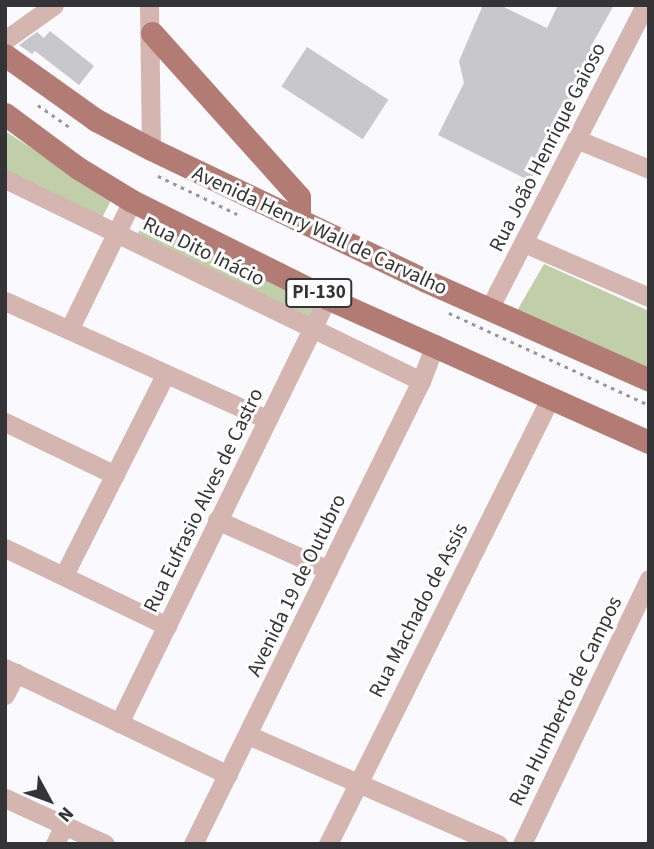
<!DOCTYPE html>
<meta charset="utf-8">
<style>
body{margin:0}
#map{position:relative;width:654px;height:849px;overflow:hidden;background:#fafafe;font-family:"Source Sans 3",sans-serif}
div>[style]{position:absolute}
.green>*{inset:0;background:#c0cfa9;transform-origin:0 0}
.building>*{inset:0;background:#c8c7cb;transform-origin:0 0}
.path>*{height:2.5px;margin-top:-1.25px;transform-origin:0;background:repeating-linear-gradient(90deg,#98989b 0 3.5px,transparent 0 8.5px)}
.minor>*{height:19px;margin:-9.5px;padding:0 9.5px;transform-origin:9.5px;border-radius:9.5px;background:#d5b5b0}
.major>*{height:23px;margin:-11.5px;padding:0 11.5px;transform-origin:11.5px;border-radius:11.5px;background:#b27b73}
span{translate:-50% -50%;white-space:nowrap;text-align:center;line-height:1.15;-webkit-text-stroke:6px #fff;paint-order:stroke}
.shield-label span{padding:2px 5px;background:#fff;border:2px solid;border-radius:5px;-webkit-text-stroke-width:0}
.shield-label{font-size:19px;color:#343436;font-weight:700}
.street-label{font-size:21px;color:#343436}
.frame{position:absolute;inset:0;border:7px solid #343436;pointer-events:none}
.north{position:absolute;left:14px;top:765px;width:70px;height:70px;-webkit-text-stroke:5px #fff;paint-order:stroke;rotate:131deg;font-size:19px;font-weight:700;line-height:28px;text-align:center;color:#343436}
.north::after{content:'';display:block;margin:auto;width:24px;height:32px;background:#343436;clip-path:polygon(50% 0,100% 100%,50% 72%,0 100%)}
</style>
<div id="map">
<div class="green">
<i style="clip-path:polygon(5px 131px,111px 200px,102px 218px,5px 172px)"></i>
<i style="left:144px;top:220px;width:190px;height:21px;rotate:25deg"></i>
<i style="clip-path:polygon(544px 264px,649px 311px,649px 374px,514px 316px)"></i>
</div>
<div class="building">
<i style="clip-path:polygon(483px 5px,500px 5px,547px 28px,558px 5px,614px 5px,590px 48px,600px 53px,530px 181px,438px 135px,464px 83px,459px 61px)"></i>
<i style="clip-path:polygon(50px 31px,94px 66px,79px 85px,35px 51px,32px 54px,19px 45px,37px 32px,44px 38px)"></i>
<i style="left:307px;top:47px;width:97px;height:47px;rotate:33deg"></i>
</div>
<div class="path">
<i style="left:38px;top:105px;width:39px;rotate:35deg"></i>
<i style="left:158px;top:176px;width:88px;rotate:25.7deg"></i>
<i style="left:449px;top:313px;width:220px;rotate:24.7deg"></i>
</div>
<div class="minor">
<i style="left:149px;top:5px;width:144px;rotate:89.2deg"></i>
<i style="left:5px;top:40px;width:60px;rotate:-35.5deg"></i>
<i style="left:576px;top:139px;width:79px;rotate:22.3deg"></i>
<i style="left:5px;top:179px;width:462px;rotate:25.9deg"></i>
<i style="left:524px;top:243px;width:136px;rotate:23.4deg"></i>
<i style="left:5px;top:301px;width:286px;rotate:24.3deg"></i>
<i style="left:489px;top:309px;width:342px;rotate:-62.8deg"></i>
<i style="left:69px;top:330px;width:144px;rotate:-64deg"></i>
<i style="left:5px;top:422px;width:122px;rotate:25.7deg"></i>
<i style="left:217px;top:520px;width:122px;rotate:24.2deg"></i>
<i style="left:5px;top:548px;width:180px;rotate:25.7deg"></i>
<i style="left:64px;top:575px;width:224px;rotate:-63.2deg"></i>
<i style="left:5px;top:668px;width:247px;rotate:25.6deg"></i>
<i style="left:5px;top:695px;width:25px;rotate:-63deg"></i>
<i style="left:119px;top:723px;width:473px;rotate:-63.9deg"></i>
<i style="left:248px;top:735px;width:273px;rotate:23.6deg"></i>
<i style="left:5px;top:798px;width:110px;rotate:24.7deg"></i>
<i style="left:55px;top:844px;width:21px;rotate:-65deg"></i>
<i style="left:193px;top:844px;width:516px;rotate:-63.78deg"></i>
<i style="left:421px;top:381px;width:40px;rotate:-69deg"></i>
<i style="left:328px;top:844px;width:498px;rotate:-63.5deg"></i>
<i style="left:522px;top:844px;width:294px;rotate:-64.4deg"></i>
</div>
<div class="major">
<i style="left:152px;top:33px;width:220px;rotate:48.1deg"></i>
<i style="left:299px;top:197px;width:23px;rotate:90deg"></i>
<i style="left:5px;top:55px;width:112px;rotate:35.5deg"></i>
<i style="left:96px;top:120px;width:62px;rotate:27.8deg"></i>
<i style="left:151px;top:149px;width:305px;rotate:25.6deg"></i>
<i style="left:426px;top:281px;width:244px;rotate:23.9deg"></i>
<i style="left:5px;top:114px;width:91px;rotate:36.5deg"></i>
<i style="left:78px;top:168px;width:63px;rotate:31.4deg"></i>
<i style="left:132px;top:201px;width:218px;rotate:26.4deg"></i>
<i style="left:327px;top:298px;width:353px;rotate:24.1deg"></i>
</div>
<div class="shield-label">
<span style="left:319px;top:293px">PI-130</span>
</div>
<div class="street-label">
<span style="left:547px;top:147px;rotate:-63deg">Rua João Henrique Gaioso</span>
<span style="left:320px;top:230px;rotate:25deg">Avenida Henry Wall de Carvalho</span>
<span style="left:204px;top:251px;rotate:26deg">Rua Dito Inácio</span>
<span style="left:203px;top:500px;rotate:-64deg">Rua Eufrasio Alves de Castro</span>
<span style="left:296px;top:585px;rotate:-64deg">Avenida 19 de Outubro</span>
<span style="left:418px;top:610px;rotate:-63deg">Rua Machado de Assis</span>
<span style="left:565px;top:701px;rotate:-64deg">Rua Humberto de Campos</span>
</div>
<div class="frame"></div>
<div class="north">N</div>
</div>
